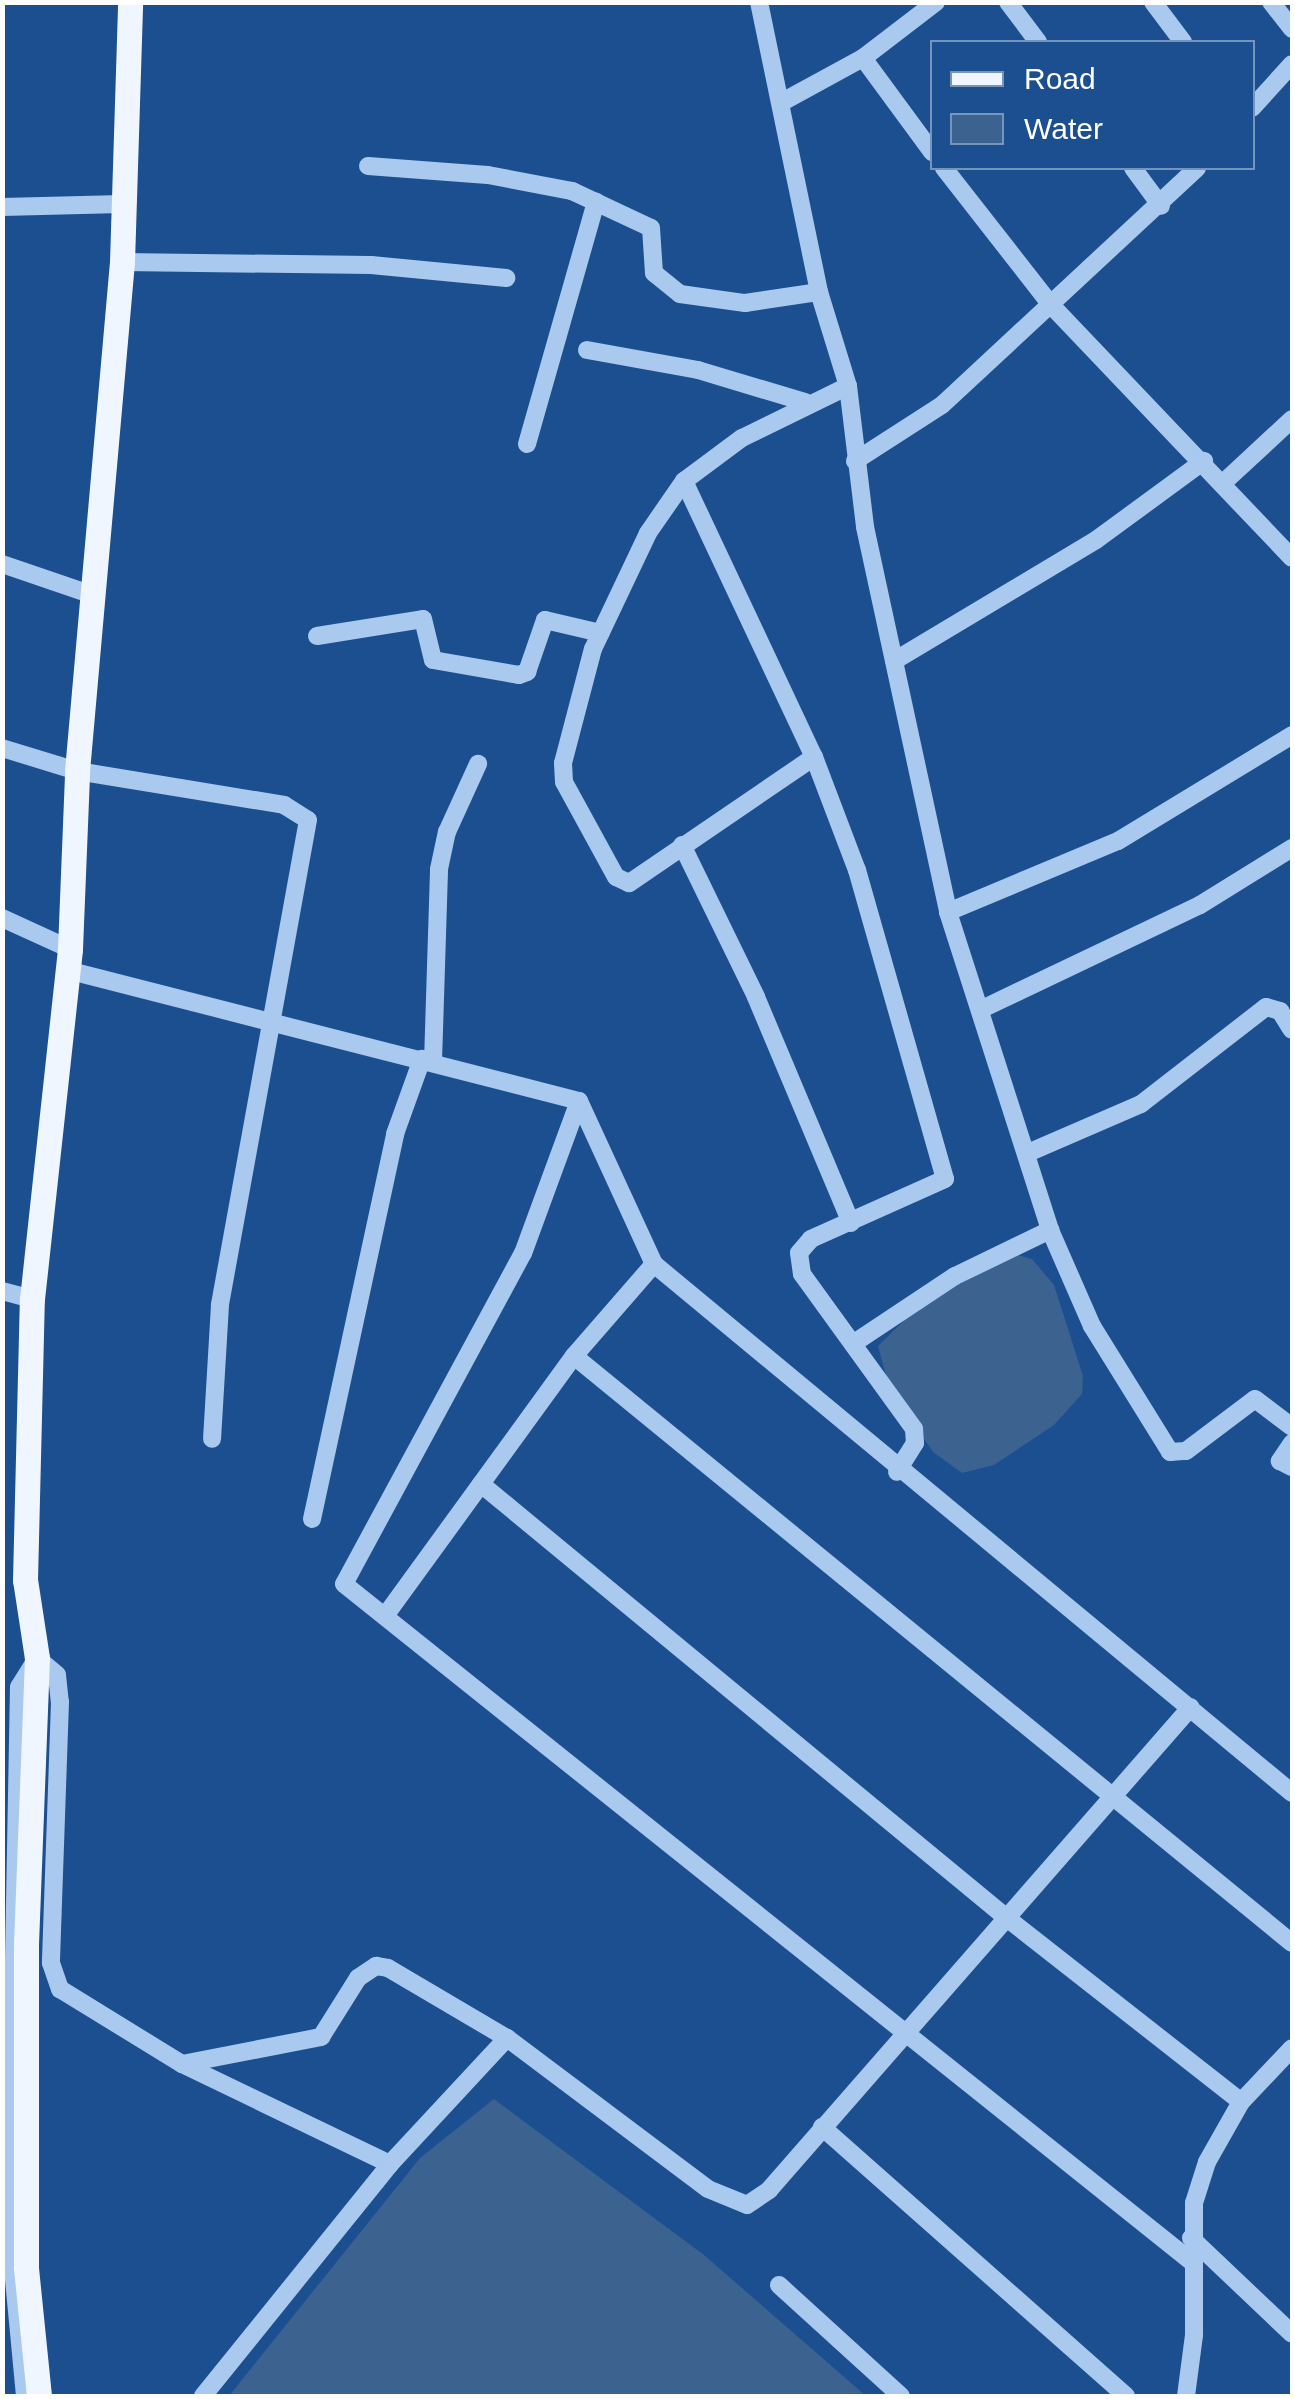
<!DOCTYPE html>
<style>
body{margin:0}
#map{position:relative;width:1295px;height:2399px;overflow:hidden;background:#1b4f8f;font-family:Arial,sans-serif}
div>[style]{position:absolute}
.water>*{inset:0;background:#3c6290}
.minor>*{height:18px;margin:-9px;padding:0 9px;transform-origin:9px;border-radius:9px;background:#a9c9ee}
.major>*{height:25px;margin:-12.5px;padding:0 12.5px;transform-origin:12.5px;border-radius:12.5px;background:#f0f6ff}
span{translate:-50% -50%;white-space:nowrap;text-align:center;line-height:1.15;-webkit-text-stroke:10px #1b4f8f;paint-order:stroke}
.frame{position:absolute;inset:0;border:5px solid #fff;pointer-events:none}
.legend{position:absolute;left:930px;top:40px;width:325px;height:130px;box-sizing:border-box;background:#1b4f8f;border:2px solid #7695bc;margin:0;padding:12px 18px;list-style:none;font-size:30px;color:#fff}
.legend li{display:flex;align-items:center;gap:20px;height:50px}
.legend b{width:50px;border:2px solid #7695bc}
</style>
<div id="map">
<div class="water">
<i style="clip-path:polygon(1013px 1254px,1032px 1259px,1054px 1285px,1083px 1376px,1082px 1394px,1054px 1425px,994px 1465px,962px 1473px,933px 1452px,889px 1387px,878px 1346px,922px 1303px)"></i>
<i style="clip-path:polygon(494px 2099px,704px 2255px,866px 2396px,229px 2396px,420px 2158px)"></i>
</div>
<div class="minor">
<i style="left:759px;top:2px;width:296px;rotate:78.3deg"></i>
<i style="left:819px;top:292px;width:98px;rotate:72.9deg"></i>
<i style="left:848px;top:386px;width:142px;rotate:83.1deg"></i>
<i style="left:865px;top:527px;width:394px;rotate:77.8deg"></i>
<i style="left:948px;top:912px;width:334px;rotate:72.2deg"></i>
<i style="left:1050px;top:1230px;width:105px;rotate:66.4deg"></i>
<i style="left:1092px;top:1326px;width:148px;rotate:58.2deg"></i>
<i style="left:1170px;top:1452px;width:16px;rotate:-4deg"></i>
<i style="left:1186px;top:1451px;width:86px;rotate:-37deg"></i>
<i style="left:1255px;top:1399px;width:46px;rotate:37.1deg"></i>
<i style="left:1008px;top:2px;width:50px;rotate:53.1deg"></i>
<i style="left:1153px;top:2px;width:50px;rotate:53.1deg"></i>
<i style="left:1271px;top:2px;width:34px;rotate:52deg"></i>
<i style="left:863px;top:58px;width:117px;rotate:53.7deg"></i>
<i style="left:784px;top:101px;width:90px;rotate:-28.6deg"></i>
<i style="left:863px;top:58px;width:92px;rotate:-37.5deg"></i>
<i style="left:1252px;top:108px;width:59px;rotate:-47.7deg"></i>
<i style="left:368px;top:166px;width:120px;rotate:4.3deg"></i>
<i style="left:488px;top:175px;width:86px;rotate:10.8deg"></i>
<i style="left:572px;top:191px;width:87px;rotate:25.1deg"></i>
<i style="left:651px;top:228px;width:45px;rotate:86.2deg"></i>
<i style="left:654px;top:273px;width:33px;rotate:39deg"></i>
<i style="left:680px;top:294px;width:66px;rotate:7.9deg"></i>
<i style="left:745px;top:303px;width:75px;rotate:-8.5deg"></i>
<i style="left:944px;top:168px;width:174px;rotate:52deg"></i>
<i style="left:1051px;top:305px;width:349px;rotate:46.4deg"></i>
<i style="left:1133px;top:168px;width:47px;rotate:53.6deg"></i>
<i style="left:2px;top:207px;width:120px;rotate:-1.4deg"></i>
<i style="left:122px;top:262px;width:249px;rotate:0.7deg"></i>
<i style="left:371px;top:265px;width:136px;rotate:5.5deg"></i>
<i style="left:587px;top:350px;width:113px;rotate:10.2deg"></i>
<i style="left:698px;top:370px;width:112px;rotate:16.7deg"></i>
<i style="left:527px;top:444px;width:252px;rotate:-74.1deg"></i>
<i style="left:855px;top:461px;width:103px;rotate:-32.8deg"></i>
<i style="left:942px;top:405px;width:348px;rotate:-42.9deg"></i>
<i style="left:684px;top:481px;width:305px;rotate:64.8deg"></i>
<i style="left:814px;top:757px;width:121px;rotate:69.2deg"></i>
<i style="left:857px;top:870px;width:321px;rotate:74.1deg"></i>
<i style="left:945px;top:1179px;width:147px;rotate:155.9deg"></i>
<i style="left:811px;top:1239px;width:18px;rotate:131deg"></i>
<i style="left:799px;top:1253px;width:21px;rotate:82deg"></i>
<i style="left:802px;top:1274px;width:191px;rotate:54.1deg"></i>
<i style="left:914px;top:1429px;width:14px;rotate:86deg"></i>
<i style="left:915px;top:1443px;width:34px;rotate:122deg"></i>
<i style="left:1223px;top:483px;width:94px;rotate:-42.8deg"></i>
<i style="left:2px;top:564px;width:99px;rotate:18.8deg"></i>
<i style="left:317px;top:636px;width:107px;rotate:-9.1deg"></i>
<i style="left:423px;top:619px;width:42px;rotate:76.3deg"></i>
<i style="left:433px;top:660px;width:87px;rotate:9.9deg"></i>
<i style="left:519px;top:675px;width:9px;rotate:-21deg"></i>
<i style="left:527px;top:672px;width:55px;rotate:-70.9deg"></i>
<i style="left:545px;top:620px;width:57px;rotate:13.3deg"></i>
<i style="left:894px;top:661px;width:235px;rotate:-30.9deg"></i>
<i style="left:1096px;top:540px;width:134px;rotate:-36.2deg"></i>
<i style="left:2px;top:748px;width:78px;rotate:17deg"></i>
<i style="left:77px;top:771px;width:210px;rotate:9.3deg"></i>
<i style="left:284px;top:805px;width:28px;rotate:32deg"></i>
<i style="left:308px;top:820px;width:493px;rotate:100.3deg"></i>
<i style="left:220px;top:1305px;width:134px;rotate:93.4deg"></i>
<i style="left:814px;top:757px;width:224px;rotate:145.7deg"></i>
<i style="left:629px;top:883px;width:14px;rotate:-155deg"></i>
<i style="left:616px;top:877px;width:108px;rotate:-118.7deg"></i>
<i style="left:564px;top:782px;width:19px;rotate:-93deg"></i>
<i style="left:563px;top:763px;width:118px;rotate:-75.3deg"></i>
<i style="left:593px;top:649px;width:128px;rotate:-64.6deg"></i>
<i style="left:648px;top:533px;width:63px;rotate:-55.3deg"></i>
<i style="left:684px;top:481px;width:72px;rotate:-36.6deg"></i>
<i style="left:742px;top:438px;width:118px;rotate:-26.1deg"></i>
<i style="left:682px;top:845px;width:169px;rotate:64deg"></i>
<i style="left:756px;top:997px;width:245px;rotate:67.2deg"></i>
<i style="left:948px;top:912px;width:184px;rotate:-22.7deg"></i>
<i style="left:1118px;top:841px;width:204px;rotate:-31.3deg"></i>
<i style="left:2px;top:918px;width:75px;rotate:24.5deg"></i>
<i style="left:67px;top:970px;width:528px;rotate:14.35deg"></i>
<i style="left:579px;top:1101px;width:179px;rotate:65.3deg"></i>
<i style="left:654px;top:1264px;width:829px;rotate:39.66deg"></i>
<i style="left:984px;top:1008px;width:239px;rotate:-25.5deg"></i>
<i style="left:1200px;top:905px;width:108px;rotate:-31.8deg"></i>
<i style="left:433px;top:1062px;width:193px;rotate:-88.2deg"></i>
<i style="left:439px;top:869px;width:38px;rotate:-78deg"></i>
<i style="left:447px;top:832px;width:75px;rotate:-65.5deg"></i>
<i style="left:579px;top:1101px;width:162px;rotate:110.2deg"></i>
<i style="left:523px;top:1253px;width:376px;rotate:118.4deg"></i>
<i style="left:344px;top:1584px;width:1084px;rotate:38.64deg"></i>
<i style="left:1030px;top:1152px;width:121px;rotate:-23.4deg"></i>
<i style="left:1141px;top:1104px;width:158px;rotate:-37.8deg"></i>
<i style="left:1266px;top:1007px;width:15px;rotate:16deg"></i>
<i style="left:1280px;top:1011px;width:22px;rotate:58deg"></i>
<i style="left:2px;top:1291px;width:31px;rotate:15deg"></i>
<i style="left:854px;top:1343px;width:121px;rotate:-33.6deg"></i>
<i style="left:955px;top:1276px;width:106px;rotate:-25.8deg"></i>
<i style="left:574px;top:1356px;width:927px;rotate:39.27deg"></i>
<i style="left:1292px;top:1443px;width:22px;rotate:124deg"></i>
<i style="left:1280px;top:1461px;width:13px;rotate:27deg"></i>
<i style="left:481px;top:1484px;width:683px;rotate:39.54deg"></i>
<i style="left:1008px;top:1919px;width:296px;rotate:38.1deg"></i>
<i style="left:312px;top:1519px;width:394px;rotate:-77.8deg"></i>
<i style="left:395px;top:1134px;width:80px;rotate:-70.2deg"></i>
<i style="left:385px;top:1616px;width:321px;rotate:-54deg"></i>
<i style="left:574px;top:1356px;width:122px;rotate:-49deg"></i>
<i style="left:182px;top:2064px;width:142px;rotate:-11deg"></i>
<i style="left:321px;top:2037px;width:70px;rotate:-57.9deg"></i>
<i style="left:358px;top:1978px;width:22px;rotate:-34deg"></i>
<i style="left:376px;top:1966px;width:12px;rotate:9deg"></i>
<i style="left:388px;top:1968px;width:138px;rotate:30.5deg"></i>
<i style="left:507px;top:2038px;width:251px;rotate:36.9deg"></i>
<i style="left:708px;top:2189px;width:42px;rotate:22.3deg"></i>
<i style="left:747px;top:2205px;width:27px;rotate:-34deg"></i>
<i style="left:769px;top:2190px;width:641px;rotate:-48.86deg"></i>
<i style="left:822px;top:2127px;width:406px;rotate:41.5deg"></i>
<i style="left:1191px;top:2238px;width:139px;rotate:43.5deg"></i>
<i style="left:779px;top:2285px;width:165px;rotate:42.3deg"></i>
<i style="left:25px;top:2396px;width:170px;rotate:-95.4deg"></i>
<i style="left:9px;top:2227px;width:540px;rotate:-88.94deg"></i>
<i style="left:19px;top:1687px;width:34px;rotate:-58deg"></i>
<i style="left:37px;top:1658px;width:26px;rotate:40deg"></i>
<i style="left:57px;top:1675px;width:27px;rotate:84deg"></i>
<i style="left:60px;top:1702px;width:261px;rotate:92deg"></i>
<i style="left:51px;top:1963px;width:28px;rotate:71deg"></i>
<i style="left:60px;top:1989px;width:143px;rotate:31.6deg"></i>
<i style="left:182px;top:2064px;width:231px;rotate:25.7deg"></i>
<i style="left:203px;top:2396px;width:298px;rotate:-51.1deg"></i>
<i style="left:390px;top:2164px;width:172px;rotate:-47.1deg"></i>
<i style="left:1186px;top:2396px;width:62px;rotate:-82.5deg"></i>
<i style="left:1194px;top:2335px;width:132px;rotate:-90deg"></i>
<i style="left:1194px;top:2203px;width:43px;rotate:-72.4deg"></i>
<i style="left:1207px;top:2162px;width:69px;rotate:-60.5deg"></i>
<i style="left:1241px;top:2102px;width:74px;rotate:-46.6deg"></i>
</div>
<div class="major">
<i style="left:39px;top:2396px;width:130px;rotate:-95.8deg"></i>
<i style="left:26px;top:2267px;width:323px;rotate:-90deg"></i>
<i style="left:26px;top:1944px;width:286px;rotate:-87.8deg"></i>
<i style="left:37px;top:1658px;width:79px;rotate:-98.7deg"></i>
<i style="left:25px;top:1580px;width:281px;rotate:-88.6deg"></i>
<i style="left:32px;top:1299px;width:352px;rotate:-83.8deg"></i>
<i style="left:70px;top:949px;width:178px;rotate:-87.7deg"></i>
<i style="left:77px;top:771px;width:511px;rotate:-84.95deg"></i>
<i style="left:122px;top:262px;width:260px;rotate:-88.2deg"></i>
</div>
<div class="frame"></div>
<ul class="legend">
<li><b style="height:12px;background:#f0f6ff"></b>Road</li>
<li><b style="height:28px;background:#3c6290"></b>Water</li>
</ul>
</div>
